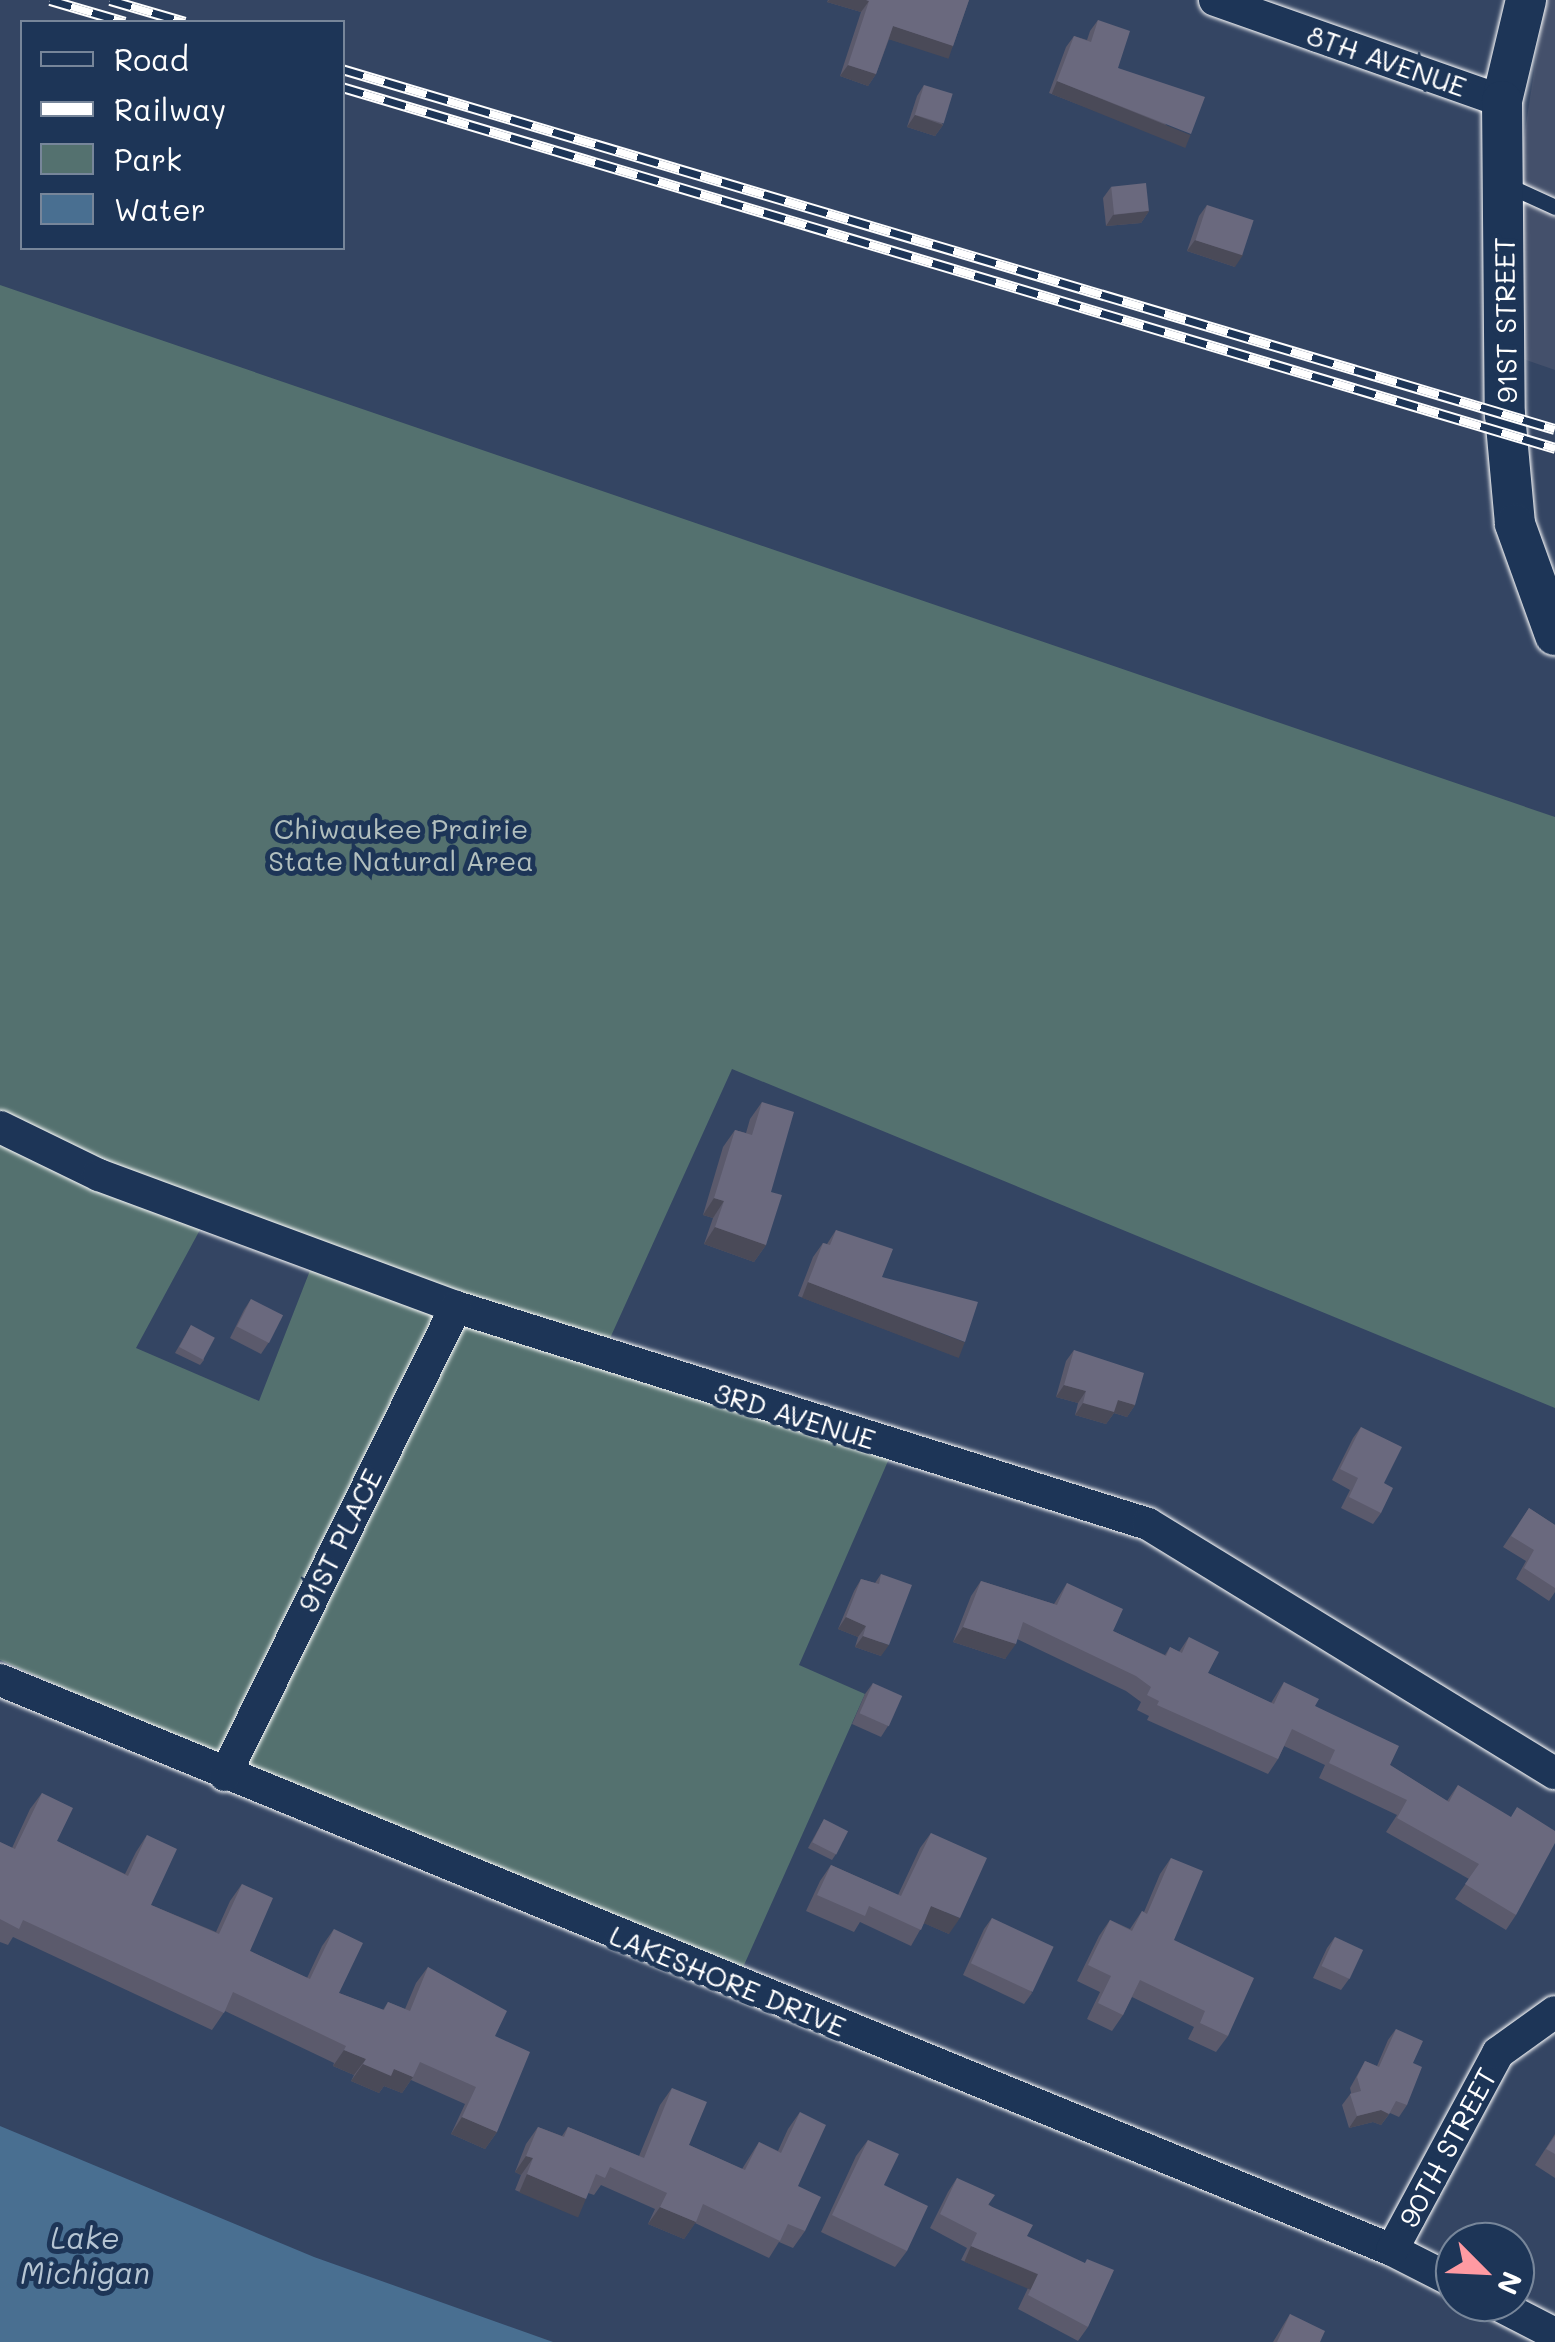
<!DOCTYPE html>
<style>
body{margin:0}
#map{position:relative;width:1555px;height:2342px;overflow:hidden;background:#344563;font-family:Mali,sans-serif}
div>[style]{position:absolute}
.built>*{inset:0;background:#44506b}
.green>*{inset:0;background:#54716f}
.water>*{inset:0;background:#496f91}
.roads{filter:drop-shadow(0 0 2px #fff) drop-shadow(0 0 2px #fff)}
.service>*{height:15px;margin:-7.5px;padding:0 7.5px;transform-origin:7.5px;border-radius:7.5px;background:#1d3557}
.minor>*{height:32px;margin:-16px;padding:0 16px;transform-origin:16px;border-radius:16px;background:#1d3557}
.tertiary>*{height:40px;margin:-20px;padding:0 20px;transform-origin:20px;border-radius:20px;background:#1d3557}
.rail>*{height:11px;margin-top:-5.5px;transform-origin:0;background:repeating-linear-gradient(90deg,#1d3557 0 22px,#fff 0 44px);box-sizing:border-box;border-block:2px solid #fff}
.wall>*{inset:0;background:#5b5a6c}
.shaded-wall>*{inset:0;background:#4a4a58;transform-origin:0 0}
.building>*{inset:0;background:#6a697e;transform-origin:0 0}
span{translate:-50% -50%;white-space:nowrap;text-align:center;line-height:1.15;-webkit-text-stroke:10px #1d3557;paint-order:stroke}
.street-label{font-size:28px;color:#fff}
.park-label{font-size:28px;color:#b2bfbe}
.water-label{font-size:30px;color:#b6c5d3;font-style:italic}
.legend{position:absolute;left:20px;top:20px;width:325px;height:230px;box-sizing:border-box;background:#1d3557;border:2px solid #77869a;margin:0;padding:12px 18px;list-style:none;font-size:30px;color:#fff}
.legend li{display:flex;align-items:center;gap:20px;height:50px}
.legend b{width:50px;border:2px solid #77869a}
.north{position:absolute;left:1435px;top:2222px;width:100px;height:100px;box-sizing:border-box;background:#1d3557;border:2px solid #77869a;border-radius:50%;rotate:114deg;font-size:28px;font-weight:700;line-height:40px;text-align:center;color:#fff}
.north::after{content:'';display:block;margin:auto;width:35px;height:45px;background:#ff9aa2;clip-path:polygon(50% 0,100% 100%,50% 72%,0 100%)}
</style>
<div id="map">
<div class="built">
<i style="clip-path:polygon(1545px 0,1555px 0,1555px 370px,1523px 359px,1523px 144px)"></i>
</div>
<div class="green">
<i style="clip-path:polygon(evenodd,0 285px,1555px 817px,1555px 1408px,732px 1069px,602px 1356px,895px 1445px,799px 1665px,865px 1694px,736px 1983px,0 1660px,0 285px,202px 1226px,311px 1268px,259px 1401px,136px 1348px,202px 1226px)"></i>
</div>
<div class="water">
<i style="clip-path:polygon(0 2126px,314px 2257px,553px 2342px,0 2342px)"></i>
</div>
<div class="roads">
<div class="service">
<i style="left:1507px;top:185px;width:53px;rotate:24.6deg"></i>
</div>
<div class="minor">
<i style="left:1215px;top:0;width:304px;rotate:19.4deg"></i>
<i style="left:0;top:1127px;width:110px;rotate:25.9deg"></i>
<i style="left:99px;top:1175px;width:381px;rotate:20.3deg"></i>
<i style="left:456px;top:1307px;width:725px;rotate:17.41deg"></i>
<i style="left:1148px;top:1524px;width:477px;rotate:31.5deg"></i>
<i style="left:0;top:1680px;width:1504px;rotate:22.27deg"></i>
<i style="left:1392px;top:2250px;width:71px;rotate:26.9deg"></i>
<i style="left:225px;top:1775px;width:522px;rotate:-63.73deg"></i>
<i style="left:1392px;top:2250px;width:224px;rotate:-61.7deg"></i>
<i style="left:1498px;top:2053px;width:70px;rotate:-35.7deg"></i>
<i style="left:1493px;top:2302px;width:70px;rotate:27.3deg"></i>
</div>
<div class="tertiary">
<i style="left:1526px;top:0;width:104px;rotate:103.4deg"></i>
<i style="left:1502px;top:101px;width:313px;rotate:89.5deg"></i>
<i style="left:1505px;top:414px;width:110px;rotate:84.8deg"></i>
<i style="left:1515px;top:524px;width:118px;rotate:70.2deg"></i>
</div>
</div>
<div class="rail">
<i style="left:50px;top:0;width:78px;rotate:16.3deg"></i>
<i style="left:110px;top:0;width:78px;rotate:16.3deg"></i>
<i style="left:342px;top:69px;width:1265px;rotate:16.53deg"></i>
<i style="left:342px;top:87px;width:1266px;rotate:16.57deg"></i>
</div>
<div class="wall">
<i style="clip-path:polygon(828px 0,969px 0,953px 46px,946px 57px,889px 39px,876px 74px,868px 86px,840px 76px,861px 12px,827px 2px)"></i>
<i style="clip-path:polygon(1098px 20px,1118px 68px,1183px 145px,1049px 93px,1066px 47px,1074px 36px,1087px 40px,1090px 31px)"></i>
<i style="clip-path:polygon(924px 85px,943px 125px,935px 136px,907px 127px,917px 96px)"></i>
<i style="clip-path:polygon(1111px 187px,1149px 211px,1141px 223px,1106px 226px,1103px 198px)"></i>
<i style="clip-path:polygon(1207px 205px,1235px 267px,1187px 251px,1199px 216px)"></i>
<i style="clip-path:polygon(762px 1102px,771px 1192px,766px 1245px,754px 1262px,704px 1244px,713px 1218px,703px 1215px,723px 1147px,735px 1130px,746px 1133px,750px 1119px)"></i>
<i style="clip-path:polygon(836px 1230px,882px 1277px,955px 1356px,798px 1296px,813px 1257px,823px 1243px,827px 1244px)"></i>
<i style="clip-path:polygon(251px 1299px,269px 1342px,261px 1354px,230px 1338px,244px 1310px)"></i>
<i style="clip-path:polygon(191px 1325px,204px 1360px,200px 1365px,175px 1353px)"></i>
<i style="clip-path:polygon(1074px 1350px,1135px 1405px,1127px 1417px,1114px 1413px,1106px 1424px,1075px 1415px,1078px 1403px,1056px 1397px,1066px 1361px)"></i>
<i style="clip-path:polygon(1361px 1427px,1384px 1483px,1381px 1513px,1373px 1524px,1341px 1508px,1350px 1490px,1332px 1480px,1353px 1438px)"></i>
<i style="clip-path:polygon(1529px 1508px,1555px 1525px,1555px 1592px,1549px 1601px,1516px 1579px,1526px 1561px,1503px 1547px)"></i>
<i style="clip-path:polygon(881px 1574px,881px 1656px,855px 1647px,858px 1637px,838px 1629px,854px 1591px,861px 1579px,875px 1583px)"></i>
<i style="clip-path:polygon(981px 1581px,1054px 1604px,1067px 1583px,1113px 1631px,1165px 1655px,1170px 1647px,1179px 1652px,1189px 1637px,1208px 1673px,1271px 1703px,1284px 1682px,1390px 1765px,1447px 1801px,1458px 1785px,1516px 1915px,1506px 1930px,1455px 1899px,1469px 1879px,1386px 1832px,1397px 1815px,1319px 1778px,1325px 1765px,1284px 1746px,1278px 1759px,1268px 1774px,1147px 1720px,1149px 1716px,1137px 1710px,1141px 1702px,1126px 1691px,1017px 1639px,1005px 1659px,953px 1642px,971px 1596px)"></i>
<i style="clip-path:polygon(873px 1683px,888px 1726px,881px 1737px,852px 1724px,865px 1694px)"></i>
<i style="clip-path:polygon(42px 1793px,57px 1841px,125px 1874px,136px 1852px,147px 1835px,151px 1905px,216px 1932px,230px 1901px,242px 1884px,250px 1951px,307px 1978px,322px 1946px,334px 1929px,339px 1993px,383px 2010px,388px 2002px,405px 2009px,416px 1983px,428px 1967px,495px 2036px,497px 2132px,485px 2149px,451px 2134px,465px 2104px,411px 2080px,402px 2093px,384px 2086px,379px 2093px,351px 2081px,354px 2075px,333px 2066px,334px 2063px,225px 2011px,212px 2030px,13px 1937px,8px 1945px,0 1942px,0 1842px,12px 1848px,30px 1809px)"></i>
<i style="clip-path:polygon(824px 1819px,836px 1854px,832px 1860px,808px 1848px)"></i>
<i style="clip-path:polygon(931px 1833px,949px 1934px,924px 1923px,911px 1946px,860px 1922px,854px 1932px,806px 1911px,820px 1881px,831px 1865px,898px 1895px,920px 1848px)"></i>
<i style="clip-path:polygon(1171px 1858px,1174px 1940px,1228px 2036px,1216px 2052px,1188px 2039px,1194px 2027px,1132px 1997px,1123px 2015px,1112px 2031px,1087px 2019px,1100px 1992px,1077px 1981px,1099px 1936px,1110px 1920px,1130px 1929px,1142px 1911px,1144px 1912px,1160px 1874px)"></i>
<i style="clip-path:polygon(992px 1918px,1032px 1993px,1024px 2004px,963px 1975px,984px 1929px)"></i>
<i style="clip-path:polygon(1335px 1937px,1349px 1979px,1341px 1990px,1313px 1978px,1327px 1948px)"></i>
<i style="clip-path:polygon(1396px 2029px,1413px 2063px,1407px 2105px,1399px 2117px,1390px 2113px,1381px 2125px,1373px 2122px,1349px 2128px,1342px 2105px,1351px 2093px,1350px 2088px,1365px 2061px,1377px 2066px,1388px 2040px)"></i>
<i style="clip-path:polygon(672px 2088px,689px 2145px,742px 2169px,759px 2142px,778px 2151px,788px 2129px,800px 2112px,798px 2186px,805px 2231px,793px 2248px,779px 2242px,769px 2258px,695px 2223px,684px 2239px,648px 2224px,655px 2209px,601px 2185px,594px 2195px,588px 2193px,574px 2215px,515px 2190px,521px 2175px,515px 2172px,526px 2144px,538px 2127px,562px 2136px,568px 2127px,639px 2156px,660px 2105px)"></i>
<i style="clip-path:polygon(1555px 2134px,1555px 2178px,1535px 2165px)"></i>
<i style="clip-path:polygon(868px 2140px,907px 2251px,895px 2267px,821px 2232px,856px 2156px)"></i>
<i style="clip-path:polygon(957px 2178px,1027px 2236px,1088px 2327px,1078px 2341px,1018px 2309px,1028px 2288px,961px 2260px,967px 2248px,930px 2228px,948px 2192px)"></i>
<i style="clip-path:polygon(1290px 2314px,1320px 2342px,1273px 2342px)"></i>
</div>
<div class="shaded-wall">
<i style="clip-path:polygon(829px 0,866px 0,869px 1px,861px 12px,827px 2px)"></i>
<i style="left:893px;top:26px;width:63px;height:14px;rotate:18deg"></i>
<i style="clip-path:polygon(848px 65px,876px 74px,868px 86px,840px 76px)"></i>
<i style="left:1057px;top:81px;width:144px;height:14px;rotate:22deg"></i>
<i style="clip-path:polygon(915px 115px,943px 125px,935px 136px,907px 127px)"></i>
<i style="clip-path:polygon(1149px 211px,1141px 223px,1106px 226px,1113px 215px)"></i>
<i style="clip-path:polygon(1195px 240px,1243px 255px,1235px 267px,1187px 251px)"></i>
<i style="clip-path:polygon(714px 1198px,724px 1201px,713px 1218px,703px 1215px)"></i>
<i style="clip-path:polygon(715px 1227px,766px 1245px,754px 1262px,704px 1244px)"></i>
<i style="left:808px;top:1282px;width:168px;height:17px;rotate:21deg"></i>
<i style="clip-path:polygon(1064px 1385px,1086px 1391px,1078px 1403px,1056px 1397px)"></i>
<i style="clip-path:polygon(1118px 1400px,1135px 1405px,1127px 1417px,1114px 1413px,1106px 1424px,1075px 1415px,1083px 1403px)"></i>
<i style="clip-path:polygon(846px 1617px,866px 1626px,858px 1637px,838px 1629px)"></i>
<i style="clip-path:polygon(963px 1627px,1016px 1644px,1005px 1659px,953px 1642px)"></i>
<i style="clip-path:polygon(863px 1636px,889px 1645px,881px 1656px,855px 1647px)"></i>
<i style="clip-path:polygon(931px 1906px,960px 1918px,949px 1934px,921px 1922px)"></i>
<i style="clip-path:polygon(344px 2050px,366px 2059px,354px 2075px,333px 2066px)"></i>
<i style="clip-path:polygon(363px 2064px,394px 2069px,413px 2077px,402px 2093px,384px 2086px,379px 2093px,351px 2081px)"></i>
<i style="clip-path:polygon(1381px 2110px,1389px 2114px,1381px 2125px,1373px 2122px,1349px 2128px,1357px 2116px)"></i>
<i style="clip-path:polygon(462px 2117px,497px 2132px,485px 2149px,451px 2134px)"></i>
<i style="clip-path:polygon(526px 2156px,533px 2158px,521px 2175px,515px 2172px)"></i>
<i style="left:527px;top:2174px;width:64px;height:20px;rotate:23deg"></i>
<i style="clip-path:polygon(660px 2207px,696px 2222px,684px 2239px,648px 2224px)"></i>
<i style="left:971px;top:2246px;width:73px;height:17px;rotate:23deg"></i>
</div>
<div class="building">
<i style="clip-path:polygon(866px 0,969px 0,953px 46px,893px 26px,876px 74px,848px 65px,869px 1px)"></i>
<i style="clip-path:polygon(1098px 20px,1130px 31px,1118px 68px,1205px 97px,1191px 134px,1057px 81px,1074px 36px,1091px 42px)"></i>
<i style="left:924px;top:85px;width:30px;height:31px;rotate:17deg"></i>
<i style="left:1146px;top:183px;width:28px;height:35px;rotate:84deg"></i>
<i style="left:1207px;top:205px;width:49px;height:37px;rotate:18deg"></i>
<i style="clip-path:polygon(762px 1102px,794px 1112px,771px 1192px,782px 1195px,766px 1245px,715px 1227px,724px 1201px,714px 1198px,735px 1130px,752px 1135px)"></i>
<i style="clip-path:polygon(836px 1230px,893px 1249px,882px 1277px,978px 1302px,965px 1342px,808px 1282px,823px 1243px,830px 1245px)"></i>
<i style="left:251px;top:1299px;width:36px;height:31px;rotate:27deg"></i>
<i style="left:191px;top:1325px;width:27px;height:25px;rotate:28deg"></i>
<i style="clip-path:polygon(1074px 1350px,1144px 1373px,1135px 1405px,1118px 1400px,1114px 1412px,1083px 1403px,1086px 1391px,1064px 1385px)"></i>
<i style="clip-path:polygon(1361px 1427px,1402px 1447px,1384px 1483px,1393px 1488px,1381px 1513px,1349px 1497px,1358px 1478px,1340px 1469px)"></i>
<i style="clip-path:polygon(1529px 1508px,1555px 1525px,1555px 1588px,1524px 1568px,1534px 1550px,1511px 1536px)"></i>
<i style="clip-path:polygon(881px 1574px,912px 1585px,889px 1645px,863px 1636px,866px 1626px,846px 1617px,861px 1579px,879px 1584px)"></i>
<i style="clip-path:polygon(981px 1581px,1057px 1605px,1067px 1583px,1123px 1609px,1113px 1631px,1166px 1656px,1170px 1647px,1182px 1653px,1189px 1637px,1219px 1652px,1208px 1673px,1274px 1704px,1284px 1682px,1319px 1699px,1315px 1706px,1399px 1746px,1390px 1765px,1449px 1802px,1458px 1785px,1511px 1817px,1517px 1807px,1555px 1831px,1555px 1843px,1516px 1915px,1465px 1884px,1479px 1864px,1397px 1818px,1407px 1800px,1329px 1763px,1335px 1750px,1292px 1729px,1278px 1759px,1157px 1705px,1159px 1701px,1147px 1695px,1151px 1687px,1136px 1676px,1023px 1622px,1016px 1644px,963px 1627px)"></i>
<i style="left:873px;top:1683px;width:32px;height:33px;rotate:24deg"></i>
<i style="clip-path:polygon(42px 1793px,73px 1808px,57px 1841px,128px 1876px,147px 1835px,177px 1849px,151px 1905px,219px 1934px,242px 1884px,273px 1898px,250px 1951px,310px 1979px,334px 1929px,363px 1943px,339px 1993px,384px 2010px,388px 2002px,410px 2011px,428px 1967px,507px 2011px,495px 2036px,530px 2052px,497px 2132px,462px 2117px,476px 2087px,420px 2062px,413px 2077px,394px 2069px,391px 2076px,363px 2064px,366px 2059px,344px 2050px,346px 2046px,233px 1992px,224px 2013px,23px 1920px,19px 1929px,0 1919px,0 1842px,15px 1849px)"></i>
<i style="left:824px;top:1819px;width:27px;height:26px;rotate:27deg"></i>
<i style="clip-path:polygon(931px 1833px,987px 1858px,960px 1918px,931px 1906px,921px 1930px,869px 1906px,865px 1916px,817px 1895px,831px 1865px,901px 1896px)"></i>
<i style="clip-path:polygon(1171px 1858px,1203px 1871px,1174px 1940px,1254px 1978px,1228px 2036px,1200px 2023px,1205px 2011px,1140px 1980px,1123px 2015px,1098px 2003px,1111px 1976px,1088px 1965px,1110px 1920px,1132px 1931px,1142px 1911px,1147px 1914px)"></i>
<i style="left:992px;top:1918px;width:68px;height:50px;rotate:25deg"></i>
<i style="left:1335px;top:1937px;width:31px;height:32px;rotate:25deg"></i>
<i style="clip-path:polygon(1396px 2029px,1423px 2041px,1413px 2063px,1422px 2067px,1407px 2105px,1396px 2101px,1389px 2114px,1381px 2110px,1357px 2116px,1350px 2094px,1361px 2091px,1357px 2077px,1365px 2061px,1379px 2067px)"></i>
<i style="clip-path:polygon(672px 2088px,707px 2102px,689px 2145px,745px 2170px,759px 2142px,781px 2153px,800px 2112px,826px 2125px,798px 2186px,821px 2197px,805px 2231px,788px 2224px,780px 2241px,703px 2204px,696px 2222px,660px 2207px,667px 2193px,610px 2167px,605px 2178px,596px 2174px,586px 2199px,527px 2174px,533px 2158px,526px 2156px,538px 2127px,564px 2137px,568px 2127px,644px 2158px)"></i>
<i style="clip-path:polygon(1555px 2136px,1555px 2154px,1546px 2149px)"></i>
<i style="clip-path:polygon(868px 2140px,899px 2154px,884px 2185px,928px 2206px,907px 2251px,832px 2215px)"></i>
<i style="clip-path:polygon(957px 2178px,995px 2195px,988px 2205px,1033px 2225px,1027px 2236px,1085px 2263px,1087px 2259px,1114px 2270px,1088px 2327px,1028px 2295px,1038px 2274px,971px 2246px,977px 2233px,940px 2214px)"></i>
<i style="clip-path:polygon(1290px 2314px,1325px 2331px,1320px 2342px,1277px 2342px)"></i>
</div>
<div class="street-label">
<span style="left:1387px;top:60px;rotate:19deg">8TH AVENUE</span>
<span style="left:1505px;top:320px;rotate:-91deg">91ST STREET</span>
<span style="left:795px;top:1415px;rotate:17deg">3RD AVENUE</span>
<span style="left:339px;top:1540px;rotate:-64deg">91ST PLACE</span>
<span style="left:728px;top:1980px;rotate:22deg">LAKESHORE DRIVE</span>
<span style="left:1447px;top:2147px;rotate:-62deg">90TH STREET</span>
</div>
<div class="park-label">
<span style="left:401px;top:844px">Chiwaukee Prairie<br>State Natural Area</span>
</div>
<div class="water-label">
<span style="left:85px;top:2254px">Lake<br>Michigan</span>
</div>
<ul class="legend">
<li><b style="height:12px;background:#1d3557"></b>Road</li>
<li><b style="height:12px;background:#fff"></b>Railway</li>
<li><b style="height:28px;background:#54716f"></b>Park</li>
<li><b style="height:28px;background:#496f91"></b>Water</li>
</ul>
<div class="north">N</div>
</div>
